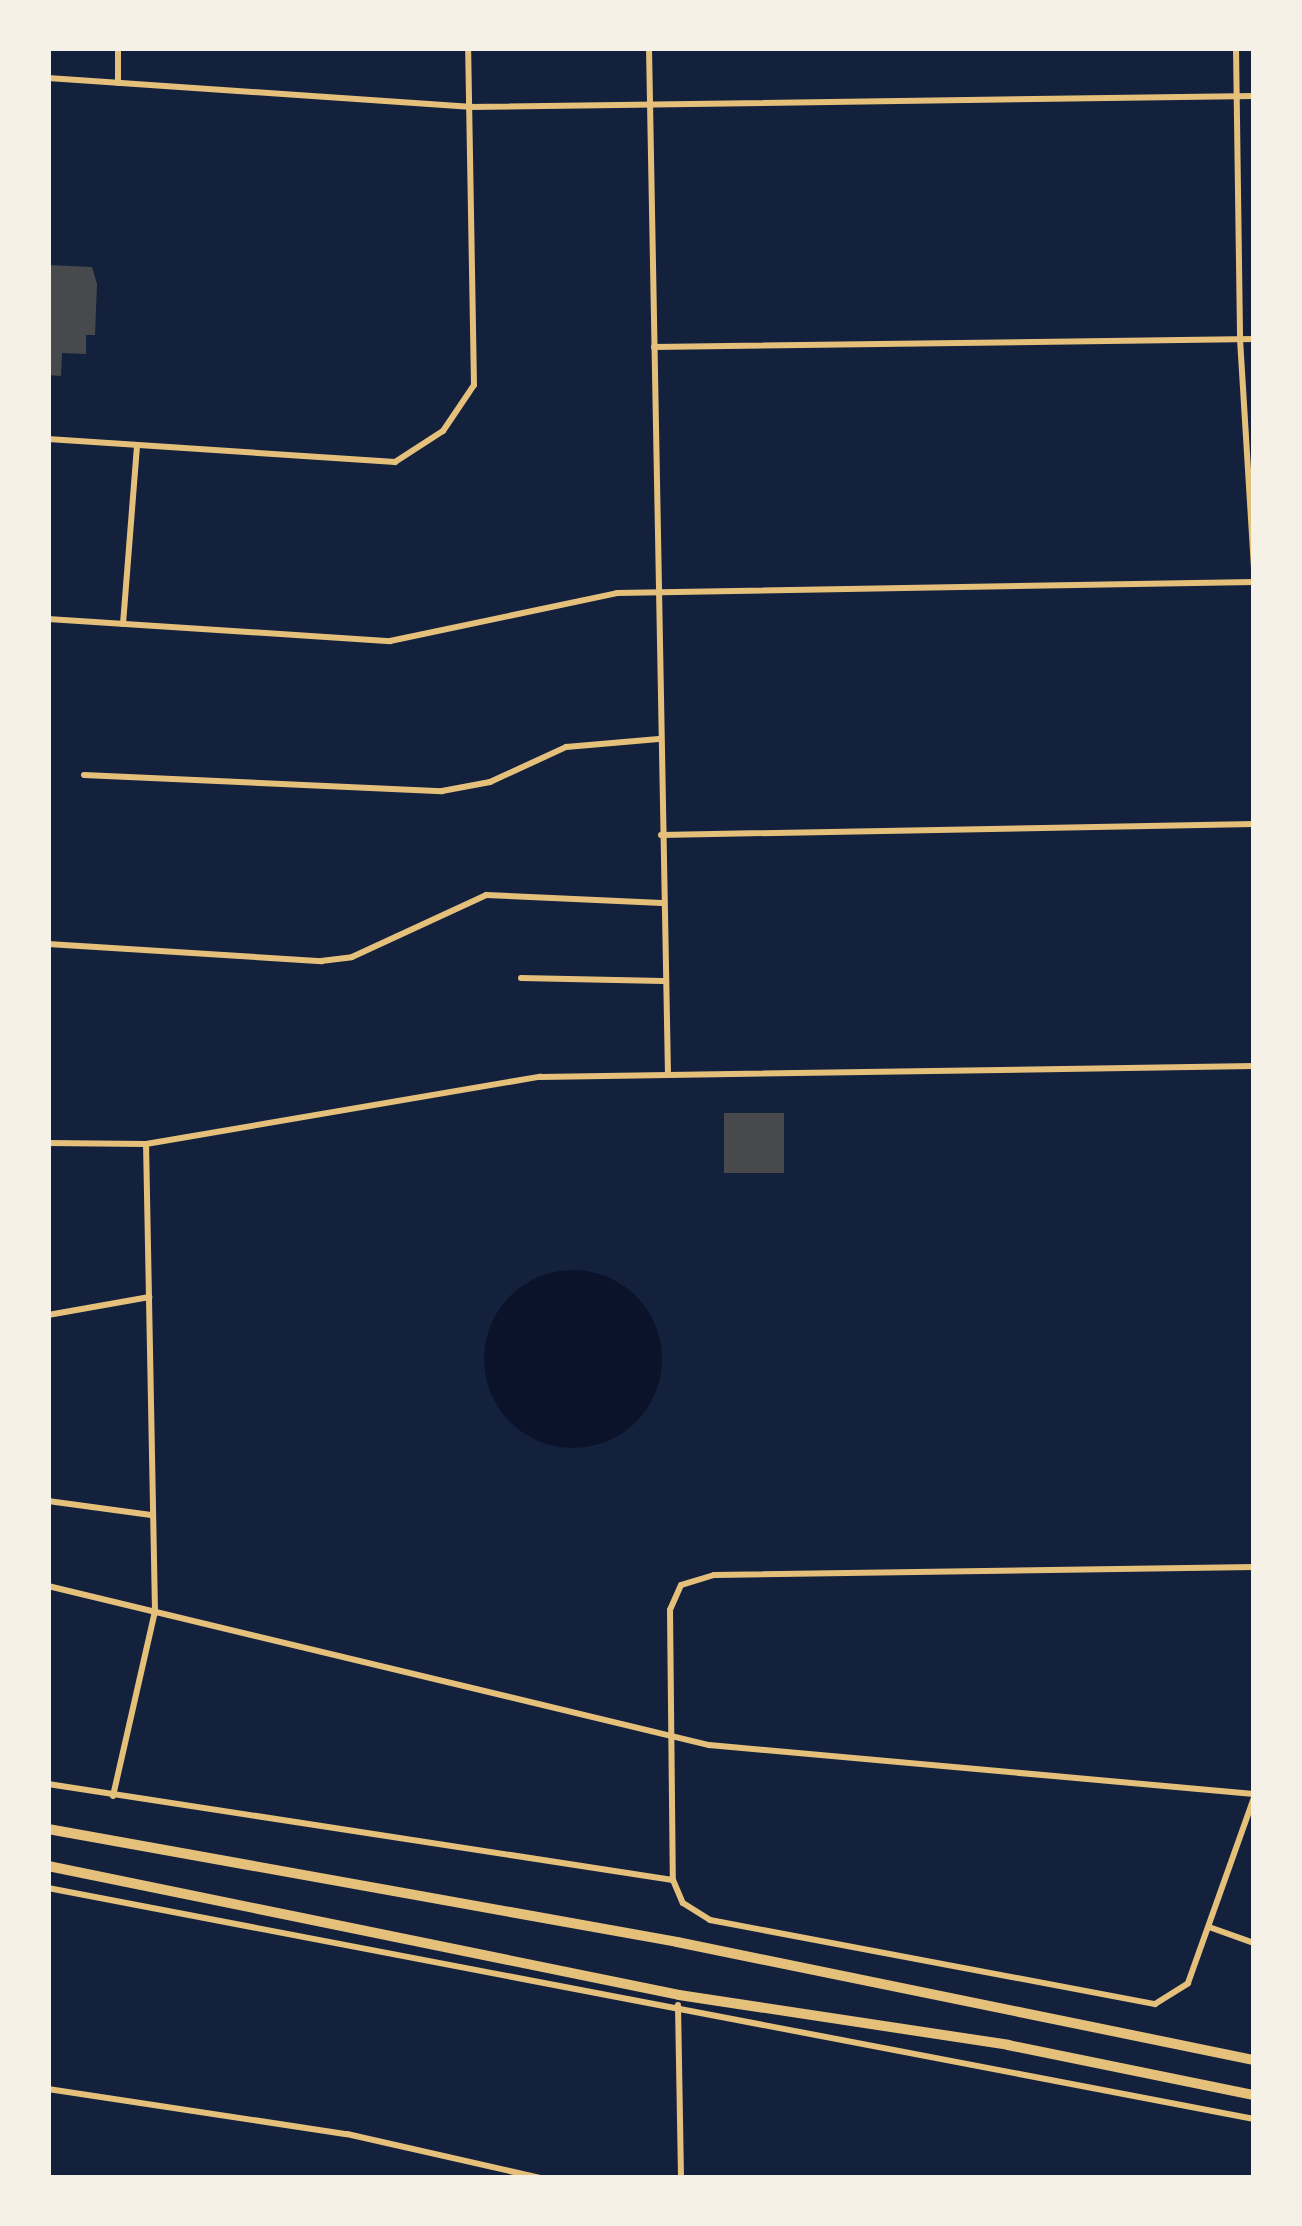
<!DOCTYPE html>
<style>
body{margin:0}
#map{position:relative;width:1302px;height:2226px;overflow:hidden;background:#14213d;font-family:Arial,sans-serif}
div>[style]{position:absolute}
.water>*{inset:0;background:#0b132b}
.round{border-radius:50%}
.building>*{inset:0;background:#48494c;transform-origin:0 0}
.minor>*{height:6px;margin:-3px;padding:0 3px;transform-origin:3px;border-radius:3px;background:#e5c07b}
.primary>*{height:10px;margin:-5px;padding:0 5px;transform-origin:5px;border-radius:5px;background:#e5c07b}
span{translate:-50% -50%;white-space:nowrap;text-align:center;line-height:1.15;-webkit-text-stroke:9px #f6f1e7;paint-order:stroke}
.frame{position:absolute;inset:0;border:51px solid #f6f1e7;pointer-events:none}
</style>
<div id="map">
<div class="water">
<i class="round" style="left:484px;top:1270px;width:178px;height:178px"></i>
</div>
<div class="building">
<i style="clip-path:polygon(48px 265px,92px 267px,97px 284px,95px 335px,86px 335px,86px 354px,62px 353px,61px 376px,48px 375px)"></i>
<i style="left:724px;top:1113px;width:60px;height:60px"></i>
</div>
<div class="minor">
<i style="left:118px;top:48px;width:35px;rotate:90deg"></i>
<i style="left:649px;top:48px;width:1026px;rotate:88.94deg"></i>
<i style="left:1236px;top:48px;width:291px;rotate:89.2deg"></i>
<i style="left:1240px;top:339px;width:232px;rotate:86.5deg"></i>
<i style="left:48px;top:78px;width:422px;rotate:3.9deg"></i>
<i style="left:469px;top:107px;width:785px;rotate:-0.8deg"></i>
<i style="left:654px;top:347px;width:600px;rotate:-0.76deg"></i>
<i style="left:48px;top:439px;width:348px;rotate:3.8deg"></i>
<i style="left:395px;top:462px;width:57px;rotate:-32.9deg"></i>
<i style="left:443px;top:431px;width:55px;rotate:-56deg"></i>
<i style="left:474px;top:385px;width:337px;rotate:-91deg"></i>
<i style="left:48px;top:619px;width:343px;rotate:3.7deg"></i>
<i style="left:390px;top:641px;width:232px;rotate:-11.9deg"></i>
<i style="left:617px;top:593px;width:637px;rotate:-0.99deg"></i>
<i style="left:123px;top:624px;width:179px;rotate:-85.5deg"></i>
<i style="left:84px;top:775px;width:358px;rotate:2.6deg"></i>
<i style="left:442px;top:791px;width:49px;rotate:-10.6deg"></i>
<i style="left:490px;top:782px;width:84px;rotate:-24.7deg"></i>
<i style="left:566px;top:747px;width:93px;rotate:-4.9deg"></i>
<i style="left:661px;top:835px;width:593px;rotate:-1.06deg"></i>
<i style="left:48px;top:944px;width:274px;rotate:3.6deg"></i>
<i style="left:321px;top:961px;width:31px;rotate:-7deg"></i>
<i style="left:352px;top:957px;width:148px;rotate:-24.8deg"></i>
<i style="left:486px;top:895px;width:176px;rotate:2.6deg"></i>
<i style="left:521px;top:978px;width:142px;rotate:1.2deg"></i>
<i style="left:48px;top:1143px;width:98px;rotate:0.6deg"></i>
<i style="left:146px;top:1144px;width:400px;rotate:-9.7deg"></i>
<i style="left:540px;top:1077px;width:714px;rotate:-0.88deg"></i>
<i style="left:48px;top:1315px;width:103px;rotate:-10.1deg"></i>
<i style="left:48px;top:1501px;width:104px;rotate:7.7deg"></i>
<i style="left:1254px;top:1567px;width:540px;rotate:179.15deg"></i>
<i style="left:714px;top:1575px;width:34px;rotate:163deg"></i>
<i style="left:681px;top:1585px;width:27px;rotate:114deg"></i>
<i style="left:670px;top:1610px;width:270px;rotate:89.4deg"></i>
<i style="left:673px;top:1880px;width:25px;rotate:67deg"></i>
<i style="left:683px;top:1903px;width:32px;rotate:32deg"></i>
<i style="left:710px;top:1920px;width:453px;rotate:10.7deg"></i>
<i style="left:1155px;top:2004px;width:39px;rotate:-32deg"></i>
<i style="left:1188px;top:1983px;width:196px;rotate:-70.4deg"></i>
<i style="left:48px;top:1586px;width:680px;rotate:13.53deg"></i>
<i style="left:709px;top:1745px;width:547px;rotate:5.14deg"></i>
<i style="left:48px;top:1784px;width:632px;rotate:8.73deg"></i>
<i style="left:113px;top:1796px;width:190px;rotate:-77.2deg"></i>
<i style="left:155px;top:1611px;width:467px;rotate:-91.1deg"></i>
<i style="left:48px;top:1888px;width:1228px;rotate:10.84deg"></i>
<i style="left:1209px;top:1927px;width:48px;rotate:19.6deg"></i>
<i style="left:678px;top:2005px;width:173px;rotate:89deg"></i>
<i style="left:48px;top:2089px;width:302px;rotate:8.6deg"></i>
<i style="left:347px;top:2134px;width:198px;rotate:12.8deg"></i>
</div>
<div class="primary">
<i style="left:48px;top:1829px;width:639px;rotate:10.18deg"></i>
<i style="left:677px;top:1942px;width:589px;rotate:11.56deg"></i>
<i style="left:48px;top:1866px;width:644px;rotate:11.55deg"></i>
<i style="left:679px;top:1995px;width:333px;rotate:8.6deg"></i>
<i style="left:1008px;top:2045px;width:251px;rotate:11.5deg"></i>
</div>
<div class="frame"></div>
</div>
